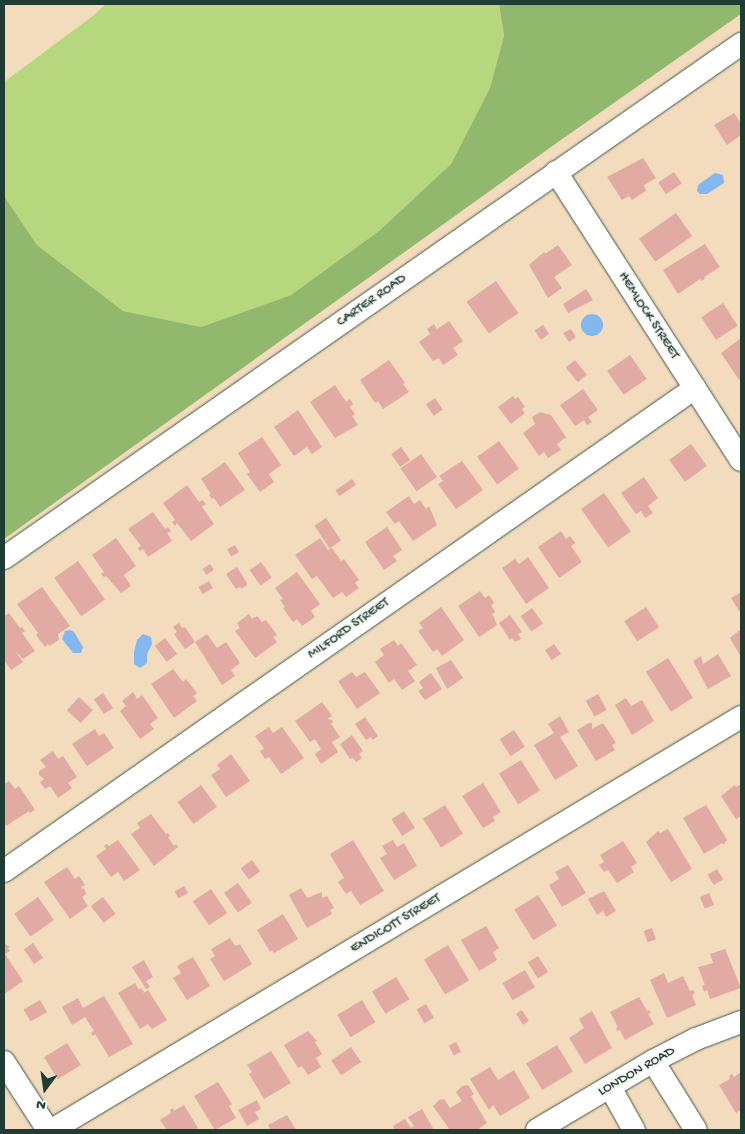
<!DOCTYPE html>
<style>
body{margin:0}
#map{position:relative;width:745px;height:1134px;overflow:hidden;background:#f2dcbd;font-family:"Gochi Hand",sans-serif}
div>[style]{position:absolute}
.green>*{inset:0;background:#b7d77e}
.forest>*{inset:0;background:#91b86d}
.water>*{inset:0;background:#84b6f0}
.round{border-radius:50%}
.building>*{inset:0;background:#e1aba3;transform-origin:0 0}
.roads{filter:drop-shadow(0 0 1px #3f5549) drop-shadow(0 0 1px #3f5549)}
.minor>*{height:22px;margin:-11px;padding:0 11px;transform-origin:11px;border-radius:11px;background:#fff}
span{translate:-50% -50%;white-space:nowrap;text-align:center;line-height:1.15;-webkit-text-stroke:4px #f6f6f2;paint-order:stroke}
.street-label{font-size:14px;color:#1f3d34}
.frame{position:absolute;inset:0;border:5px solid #1f3d34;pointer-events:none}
.north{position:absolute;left:20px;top:1064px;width:50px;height:50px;-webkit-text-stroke:4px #f6f6f2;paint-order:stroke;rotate:194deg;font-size:14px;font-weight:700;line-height:20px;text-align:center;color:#1f3d34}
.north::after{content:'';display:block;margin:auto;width:18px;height:22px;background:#1f3d34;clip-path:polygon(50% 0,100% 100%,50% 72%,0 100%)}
</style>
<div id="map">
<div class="green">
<i style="clip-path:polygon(106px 4px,499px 4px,504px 36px,490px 88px,451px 164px,379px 231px,291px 295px,201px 327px,123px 311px,37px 245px,4px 196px,4px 82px,94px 15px)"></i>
</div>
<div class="forest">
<i style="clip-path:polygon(499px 4px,741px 4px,741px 14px,558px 142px,4px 539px,4px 196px,37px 245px,123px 311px,201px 327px,291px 295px,379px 231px,451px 164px,490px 88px,504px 36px)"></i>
</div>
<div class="water">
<i style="clip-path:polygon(715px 173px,723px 175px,724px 183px,707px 194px,700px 194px,697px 191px,698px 185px)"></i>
<i class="round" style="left:581px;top:314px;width:22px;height:22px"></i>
<i style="clip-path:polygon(70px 630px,74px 632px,83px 647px,81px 653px,73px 653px,62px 639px,65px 631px)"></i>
<i style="clip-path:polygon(143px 634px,151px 637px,152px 644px,147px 654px,147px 663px,140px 668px,134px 664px,134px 652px,137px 640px)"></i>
</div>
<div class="building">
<i style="clip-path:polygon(734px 113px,741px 123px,741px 135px,727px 145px,714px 125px)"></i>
<i style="clip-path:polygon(643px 158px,656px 178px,644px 185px,646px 191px,632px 200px,629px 196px,622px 200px,607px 177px)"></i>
<i style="left:674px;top:172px;width:14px;height:19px;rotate:56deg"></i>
<i style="left:676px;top:213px;width:28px;height:45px;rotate:55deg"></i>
<i style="clip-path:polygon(705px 244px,720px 267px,704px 277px,705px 279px,701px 281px,700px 279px,678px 294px,663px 270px)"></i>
<i style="clip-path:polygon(558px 245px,572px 265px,554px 277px,562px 288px,548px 298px,529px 265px,544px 252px,545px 254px)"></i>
<i style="left:496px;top:281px;width:39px;height:36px;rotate:55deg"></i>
<i style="clip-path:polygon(586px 289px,593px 300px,568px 313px,563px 304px)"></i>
<i style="left:723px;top:303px;width:27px;height:26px;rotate:57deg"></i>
<i style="clip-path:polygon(449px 321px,463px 341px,453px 348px,458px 355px,443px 365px,439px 358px,433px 361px,419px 342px,430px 334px,427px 329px,434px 324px,437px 329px)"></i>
<i style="left:543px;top:325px;width:11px;height:10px;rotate:56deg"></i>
<i style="clip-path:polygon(571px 329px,576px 337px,569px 342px,563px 333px)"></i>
<i style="clip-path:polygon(741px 338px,741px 378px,739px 380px,721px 353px)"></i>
<i style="left:630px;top:355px;width:29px;height:28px;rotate:55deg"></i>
<i style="clip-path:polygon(389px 360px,405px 383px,403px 384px,409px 392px,383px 409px,378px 401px,375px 403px,360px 380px)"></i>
<i style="left:575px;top:360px;width:19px;height:12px;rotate:51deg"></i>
<i style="clip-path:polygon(335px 385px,346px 402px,350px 399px,353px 404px,350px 407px,355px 414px,352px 416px,358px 425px,335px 438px,310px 402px)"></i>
<i style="clip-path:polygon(583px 389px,598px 410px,588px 417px,592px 422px,587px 425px,584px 420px,575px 426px,560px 405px)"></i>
<i style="clip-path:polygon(513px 396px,515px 399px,518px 397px,525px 407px,522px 409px,525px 413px,511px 424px,498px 407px)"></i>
<i style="left:435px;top:398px;width:14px;height:11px;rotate:56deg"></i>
<i style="clip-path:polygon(298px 410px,322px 447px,312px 454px,307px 447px,294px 456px,274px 427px)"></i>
<i style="clip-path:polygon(540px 412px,551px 415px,566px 437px,557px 444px,561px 450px,548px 458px,544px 452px,539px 456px,523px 433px,535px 424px,532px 417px)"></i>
<i style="clip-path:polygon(262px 437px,281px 465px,269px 474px,274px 482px,260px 492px,247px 474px,250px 472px,238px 453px)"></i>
<i style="left:499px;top:441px;width:34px;height:27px;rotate:54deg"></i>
<i style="left:691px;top:444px;width:27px;height:27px;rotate:54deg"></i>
<i style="left:401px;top:447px;width:16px;height:12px;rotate:55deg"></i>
<i style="left:421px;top:454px;width:28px;height:25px;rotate:55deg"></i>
<i style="clip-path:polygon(462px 461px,483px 490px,456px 509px,438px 484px,443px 481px,439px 476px)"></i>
<i style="clip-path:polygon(225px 462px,245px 490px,220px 507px,214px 498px,212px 499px,209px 495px,211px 494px,201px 479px)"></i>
<i style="clip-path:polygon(644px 477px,658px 498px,648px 506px,653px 513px,645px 518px,641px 511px,636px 514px,621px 493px)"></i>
<i style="left:352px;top:479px;width:7px;height:20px;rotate:56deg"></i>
<i style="clip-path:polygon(187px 485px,199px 502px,202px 500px,206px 504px,202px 507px,214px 524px,191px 541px,177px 523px,175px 526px,172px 522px,175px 520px,163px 503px)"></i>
<i style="left:604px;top:493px;width:47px;height:28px;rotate:55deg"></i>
<i style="clip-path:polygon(409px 496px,414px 504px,420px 500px,426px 509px,429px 506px,437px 525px,413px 541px,399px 521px,395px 524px,386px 512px)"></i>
<i style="clip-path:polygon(153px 512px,165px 529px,168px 527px,171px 531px,167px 533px,172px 541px,148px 557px,143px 549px,140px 551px,138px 548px,141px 546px,128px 529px)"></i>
<i style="left:326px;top:518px;width:27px;height:14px;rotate:56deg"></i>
<i style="clip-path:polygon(387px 527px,402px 550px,393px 556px,397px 561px,384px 570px,365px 542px)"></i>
<i style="clip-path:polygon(561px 531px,566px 539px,570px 536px,575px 543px,571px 546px,582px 562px,559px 578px,538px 547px)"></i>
<i style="clip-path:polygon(116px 538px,136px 566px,124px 575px,131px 586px,121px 593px,106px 576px,104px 577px,101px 574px,104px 572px,92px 555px)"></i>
<i style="clip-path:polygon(320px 538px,328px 550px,332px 548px,341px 561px,344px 559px,359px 580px,355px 583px,359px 588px,346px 597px,342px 592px,333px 598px,317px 576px,312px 579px,295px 555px)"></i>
<i style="left:235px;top:545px;width:8px;height:9px;rotate:60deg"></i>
<i style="clip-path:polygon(528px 557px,549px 588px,526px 604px,502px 568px,515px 559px,519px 564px)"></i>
<i style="left:78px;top:561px;width:47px;height:29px;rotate:55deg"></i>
<i style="left:261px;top:562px;width:19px;height:14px;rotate:55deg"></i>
<i style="left:210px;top:564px;width:7px;height:9px;rotate:56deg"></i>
<i style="clip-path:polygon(237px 567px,247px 583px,247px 585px,242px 589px,240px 587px,236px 589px,226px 574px)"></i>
<i style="clip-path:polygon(297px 572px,320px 604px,311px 611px,315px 617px,302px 626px,297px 619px,293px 622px,283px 608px,285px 607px,280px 600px,283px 599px,275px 588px)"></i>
<i style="left:209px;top:581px;width:8px;height:12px;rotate:60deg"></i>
<i style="clip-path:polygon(42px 587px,70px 626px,58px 634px,59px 640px,49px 646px,48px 644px,45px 647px,36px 635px,38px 633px,17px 604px)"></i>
<i style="clip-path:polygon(480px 591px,485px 598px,489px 595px,494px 603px,491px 605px,495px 612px,490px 616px,493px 615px,497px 625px,479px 637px,458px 606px)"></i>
<i style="clip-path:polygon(741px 592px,741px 614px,731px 598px)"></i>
<i style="clip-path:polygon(441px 607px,464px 640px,442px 656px,437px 649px,433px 652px,418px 631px,423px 628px,419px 623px)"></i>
<i style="left:646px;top:607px;width:24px;height:26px;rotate:57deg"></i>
<i style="left:532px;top:608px;width:19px;height:14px;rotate:55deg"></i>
<i style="clip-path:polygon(9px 613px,20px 628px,22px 627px,25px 631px,22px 633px,35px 651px,23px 659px,15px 651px,23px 662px,11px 670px,4px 660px,4px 616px)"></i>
<i style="clip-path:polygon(249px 614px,252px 619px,257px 616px,262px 622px,266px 620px,277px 635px,273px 637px,277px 642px,255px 658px,235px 631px,240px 628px,237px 623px)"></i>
<i style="clip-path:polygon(510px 615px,522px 632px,518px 634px,521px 639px,515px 642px,512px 638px,510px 640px,499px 623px)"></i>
<i style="clip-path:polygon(179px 623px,182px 628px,185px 627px,195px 642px,185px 649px,174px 634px,177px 632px,173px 627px)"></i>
<i style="clip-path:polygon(741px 629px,741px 657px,730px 638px)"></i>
<i style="clip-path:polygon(207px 634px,217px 648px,226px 642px,240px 663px,231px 670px,235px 676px,222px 685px,195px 642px)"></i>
<i style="left:165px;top:638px;width:20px;height:13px;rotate:53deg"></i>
<i style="clip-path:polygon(394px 640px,398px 646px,401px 643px,417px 665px,408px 671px,415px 681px,402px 690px,394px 679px,389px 683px,375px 662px,384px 655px,380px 649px)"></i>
<i style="left:554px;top:644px;width:12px;height:11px;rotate:55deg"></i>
<i style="clip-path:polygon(718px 654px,731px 676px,708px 689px,693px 661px,701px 656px,703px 664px)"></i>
<i style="left:668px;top:658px;width:47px;height:26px;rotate:58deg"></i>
<i style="clip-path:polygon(451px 660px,463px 678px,447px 689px,436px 668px)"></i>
<i style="clip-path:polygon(173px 669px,183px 682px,186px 679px,197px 693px,193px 696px,197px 701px,174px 718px,151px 684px)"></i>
<i style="clip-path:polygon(352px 672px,356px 677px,365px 672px,380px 693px,357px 709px,338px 681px)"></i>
<i style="clip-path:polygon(431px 673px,442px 689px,425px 700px,418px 691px,423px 688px,419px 682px)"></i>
<i style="clip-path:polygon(133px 692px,137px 699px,142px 695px,158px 718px,150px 724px,154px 729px,140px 739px,120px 711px,126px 706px,122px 701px)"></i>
<i style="left:103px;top:693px;width:18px;height:11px;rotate:56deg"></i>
<i style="left:598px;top:694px;width:18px;height:14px;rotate:61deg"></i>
<i style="left:79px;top:697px;width:19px;height:18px;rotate:43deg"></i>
<i style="clip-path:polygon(626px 698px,631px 706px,642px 700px,654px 721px,632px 735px,615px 705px)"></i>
<i style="clip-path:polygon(322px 702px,332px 716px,327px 719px,332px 720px,333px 722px,331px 724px,340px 737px,332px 742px,338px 752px,321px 764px,315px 754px,321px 749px,315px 739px,310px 742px,295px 721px)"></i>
<i style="clip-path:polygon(560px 716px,569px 732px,560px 737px,578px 766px,555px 780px,534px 745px,554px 733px,548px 724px)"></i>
<i style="clip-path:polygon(365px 717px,378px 736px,373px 740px,371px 737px,366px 740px,355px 724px)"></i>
<i style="clip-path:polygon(589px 723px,592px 723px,592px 729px,603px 723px,616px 743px,612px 745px,615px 750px,596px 761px,577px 730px)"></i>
<i style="clip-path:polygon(269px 727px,273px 733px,282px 727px,304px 758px,281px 774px,269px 757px,265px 759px,260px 751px,264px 749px,255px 736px)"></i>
<i style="clip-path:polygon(95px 729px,99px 736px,104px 733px,114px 748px,87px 766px,72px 744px)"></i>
<i style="left:514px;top:730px;width:20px;height:17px;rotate:57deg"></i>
<i style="clip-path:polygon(352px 735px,363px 751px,359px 754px,362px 758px,356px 762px,353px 758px,350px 759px,340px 744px)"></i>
<i style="clip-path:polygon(53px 751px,58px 759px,63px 756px,77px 777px,68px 783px,72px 788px,58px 798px,50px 786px,45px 789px,40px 782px,44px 779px,39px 775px,39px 771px,46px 767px,40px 760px)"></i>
<i style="clip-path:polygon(231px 754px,250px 781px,226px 797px,211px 775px,220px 769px,217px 765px)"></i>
<i style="left:521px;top:760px;width:36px;height:26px;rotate:58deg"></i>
<i style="clip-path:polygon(9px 781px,15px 789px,19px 786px,35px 810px,30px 813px,29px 811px,6px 826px,4px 822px,4px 784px)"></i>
<i style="clip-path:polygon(483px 783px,501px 812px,493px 817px,495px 821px,483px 828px,462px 796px)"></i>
<i style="clip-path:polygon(741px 784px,741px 816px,736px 819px,721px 796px,735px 785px,736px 787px)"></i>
<i style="left:201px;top:785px;width:27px;height:29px;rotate:54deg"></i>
<i style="left:445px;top:805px;width:34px;height:26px;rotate:58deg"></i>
<i style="clip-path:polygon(706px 805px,727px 840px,723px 845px,722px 843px,704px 854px,683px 818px)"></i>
<i style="left:404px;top:811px;width:20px;height:15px;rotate:57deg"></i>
<i style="clip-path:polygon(151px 814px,166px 834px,168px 833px,170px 836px,168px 837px,174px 846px,176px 844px,178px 847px,154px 866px,131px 834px,140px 828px,137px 823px)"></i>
<i style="clip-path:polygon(668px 829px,692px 869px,671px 882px,646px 842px,658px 831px,660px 833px)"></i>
<i style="clip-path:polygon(118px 840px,140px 870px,124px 881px,118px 872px,111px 877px,96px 856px,106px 849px,104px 846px,107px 844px,109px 846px)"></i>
<i style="clip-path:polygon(353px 840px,384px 891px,360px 905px,351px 891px,346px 894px,338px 882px,344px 878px,330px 854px)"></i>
<i style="clip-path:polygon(393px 840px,397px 847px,404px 843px,417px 866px,394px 880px,380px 858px,387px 854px,382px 846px)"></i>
<i style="clip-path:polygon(623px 841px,637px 863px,631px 867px,634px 872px,617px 883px,608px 870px,604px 872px,599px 865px,604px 862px,600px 855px)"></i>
<i style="left:252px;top:860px;width:14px;height:14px;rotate:54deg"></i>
<i style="clip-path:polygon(568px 865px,586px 893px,562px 907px,549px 885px,559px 879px,555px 872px)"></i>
<i style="clip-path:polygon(67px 867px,75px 879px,79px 876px,85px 885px,81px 887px,82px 889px,84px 888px,86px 894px,82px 897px,88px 906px,70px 919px,44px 882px)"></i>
<i style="left:717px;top:869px;width:12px;height:11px;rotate:59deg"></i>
<i style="left:238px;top:883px;width:24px;height:17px;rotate:55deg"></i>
<i style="left:184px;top:886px;width:8px;height:11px;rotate:60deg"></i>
<i style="clip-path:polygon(301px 888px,307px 898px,322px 892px,322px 898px,327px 896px,334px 908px,330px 910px,332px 914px,307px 928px,289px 895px)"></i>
<i style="left:211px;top:889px;width:29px;height:22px;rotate:56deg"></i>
<i style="clip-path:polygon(604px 891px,616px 911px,606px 917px,603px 911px,597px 915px,588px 899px)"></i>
<i style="left:709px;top:893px;width:13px;height:10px;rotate:67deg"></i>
<i style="left:538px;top:895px;width:36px;height:28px;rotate:58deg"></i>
<i style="left:38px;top:897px;width:28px;height:29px;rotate:55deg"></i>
<i style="left:103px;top:897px;width:21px;height:15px;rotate:53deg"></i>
<i style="clip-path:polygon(283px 914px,298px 939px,274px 953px,272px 950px,270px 952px,257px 930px)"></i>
<i style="clip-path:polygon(486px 926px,499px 948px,493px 952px,497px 960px,479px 971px,461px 940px)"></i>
<i style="left:652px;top:928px;width:12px;height:9px;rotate:70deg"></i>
<i style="clip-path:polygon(230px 938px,235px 946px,240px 944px,252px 964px,224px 981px,210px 959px,215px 956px,211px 949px)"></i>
<i style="clip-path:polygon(4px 943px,10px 947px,8px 948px,10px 951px,5px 954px,23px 981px,4px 994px)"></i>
<i style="left:33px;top:943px;width:18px;height:11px;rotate:56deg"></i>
<i style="left:448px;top:945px;width:41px;height:28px;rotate:59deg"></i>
<i style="clip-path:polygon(725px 949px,741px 988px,710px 999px,707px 990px,704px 992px,702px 986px,705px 985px,698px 967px,713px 963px,710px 954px)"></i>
<i style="left:538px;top:956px;width:19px;height:12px;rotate:58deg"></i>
<i style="clip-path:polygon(193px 957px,210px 986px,187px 1000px,173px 978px,181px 973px,177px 966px)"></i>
<i style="clip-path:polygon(144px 960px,153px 977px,146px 981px,150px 987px,146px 989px,132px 967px)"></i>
<i style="left:525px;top:970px;width:20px;height:26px;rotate:60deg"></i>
<i style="clip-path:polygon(664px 973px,668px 983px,683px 976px,690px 991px,693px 990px,695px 993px,692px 995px,696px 1005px,667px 1018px,650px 980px)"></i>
<i style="left:396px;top:977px;width:26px;height:28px;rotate:59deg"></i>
<i style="clip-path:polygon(135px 983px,139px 990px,141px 988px,144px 992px,142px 994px,148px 990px,167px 1020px,152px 1029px,148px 1024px,140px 1029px,118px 993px)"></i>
<i style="clip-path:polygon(104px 996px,133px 1044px,109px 1057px,95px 1034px,93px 1036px,91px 1033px,94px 1031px,85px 1017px,72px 1025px,62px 1007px,78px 998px,83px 1008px)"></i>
<i style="clip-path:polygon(639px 997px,647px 1011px,649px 1010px,651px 1013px,648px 1014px,654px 1024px,625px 1040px,620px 1030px,617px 1031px,616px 1028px,618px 1027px,610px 1012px)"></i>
<i style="left:40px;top:1000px;width:14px;height:19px;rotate:60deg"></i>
<i style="left:362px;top:1000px;width:26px;height:29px;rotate:59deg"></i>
<i style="left:426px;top:1004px;width:16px;height:11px;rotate:60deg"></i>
<i style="left:522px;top:1010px;width:13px;height:7px;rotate:58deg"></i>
<i style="clip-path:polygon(592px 1011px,612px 1048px,585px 1064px,569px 1038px,584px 1028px,579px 1019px)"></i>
<i style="clip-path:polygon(308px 1031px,317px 1041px,315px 1042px,322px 1054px,316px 1058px,321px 1067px,308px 1075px,302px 1066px,298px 1068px,284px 1045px)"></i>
<i style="left:456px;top:1042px;width:11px;height:8px;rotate:63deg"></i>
<i style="left:67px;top:1043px;width:26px;height:27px;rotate:58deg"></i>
<i style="left:557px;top:1045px;width:31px;height:36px;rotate:59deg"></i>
<i style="left:351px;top:1047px;width:18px;height:24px;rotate:56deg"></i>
<i style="clip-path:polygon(271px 1051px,291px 1083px,264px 1099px,249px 1074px,252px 1072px,247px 1065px)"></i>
<i style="clip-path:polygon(490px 1067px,498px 1080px,514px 1070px,530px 1098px,500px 1116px,493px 1105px,489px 1110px,470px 1079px)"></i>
<i style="clip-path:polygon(741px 1072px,741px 1110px,736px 1113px,719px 1085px,730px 1079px,729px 1076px,732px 1074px,734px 1077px)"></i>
<i style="clip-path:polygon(218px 1082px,232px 1104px,229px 1106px,236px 1118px,215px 1130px,194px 1096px)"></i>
<i style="clip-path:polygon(468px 1085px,474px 1094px,471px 1096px,487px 1123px,477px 1130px,450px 1130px,433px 1106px,439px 1100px,444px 1099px,450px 1108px,462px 1101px,456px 1092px,462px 1086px)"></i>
<i style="clip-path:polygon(257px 1100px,261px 1109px,255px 1112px,259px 1119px,247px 1126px,238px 1110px)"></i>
<i style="clip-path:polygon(184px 1105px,198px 1128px,194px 1130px,167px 1130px,160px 1120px,171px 1113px,170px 1110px,173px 1108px,174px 1111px)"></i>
<i style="clip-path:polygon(422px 1109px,434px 1130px,395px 1130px,393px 1126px,405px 1119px,411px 1128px,414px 1126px,408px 1117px)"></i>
<i style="clip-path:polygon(287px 1115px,296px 1130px,271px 1130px,268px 1125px)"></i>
</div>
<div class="roads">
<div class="minor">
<i style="left:556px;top:172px;width:342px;rotate:57.3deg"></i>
<i style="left:4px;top:558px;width:899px;rotate:-34.89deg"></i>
<i style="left:4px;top:871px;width:843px;rotate:-34.95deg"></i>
<i style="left:653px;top:1061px;width:81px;rotate:58.1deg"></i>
<i style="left:4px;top:1062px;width:81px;rotate:57.1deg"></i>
<i style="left:610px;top:1087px;width:49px;rotate:60.8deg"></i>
<i style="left:52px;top:1130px;width:803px;rotate:-30.94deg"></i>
<i style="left:537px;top:1130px;width:135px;rotate:-30.7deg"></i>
<i style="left:653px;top:1061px;width:48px;rotate:-27.1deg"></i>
<i style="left:696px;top:1039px;width:48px;rotate:-20.7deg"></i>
</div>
</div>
<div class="street-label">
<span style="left:372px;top:301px;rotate:-35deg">CARTER ROAD</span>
<span style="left:648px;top:316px;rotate:57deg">HEMLOCK STREET</span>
<span style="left:349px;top:629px;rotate:-35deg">MILFORD STREET</span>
<span style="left:396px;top:924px;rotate:-31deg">ENDICOTT STREET</span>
<span style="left:637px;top:1072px;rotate:-30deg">LONDON ROAD</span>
</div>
<div class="frame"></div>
<div class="north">N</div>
</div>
